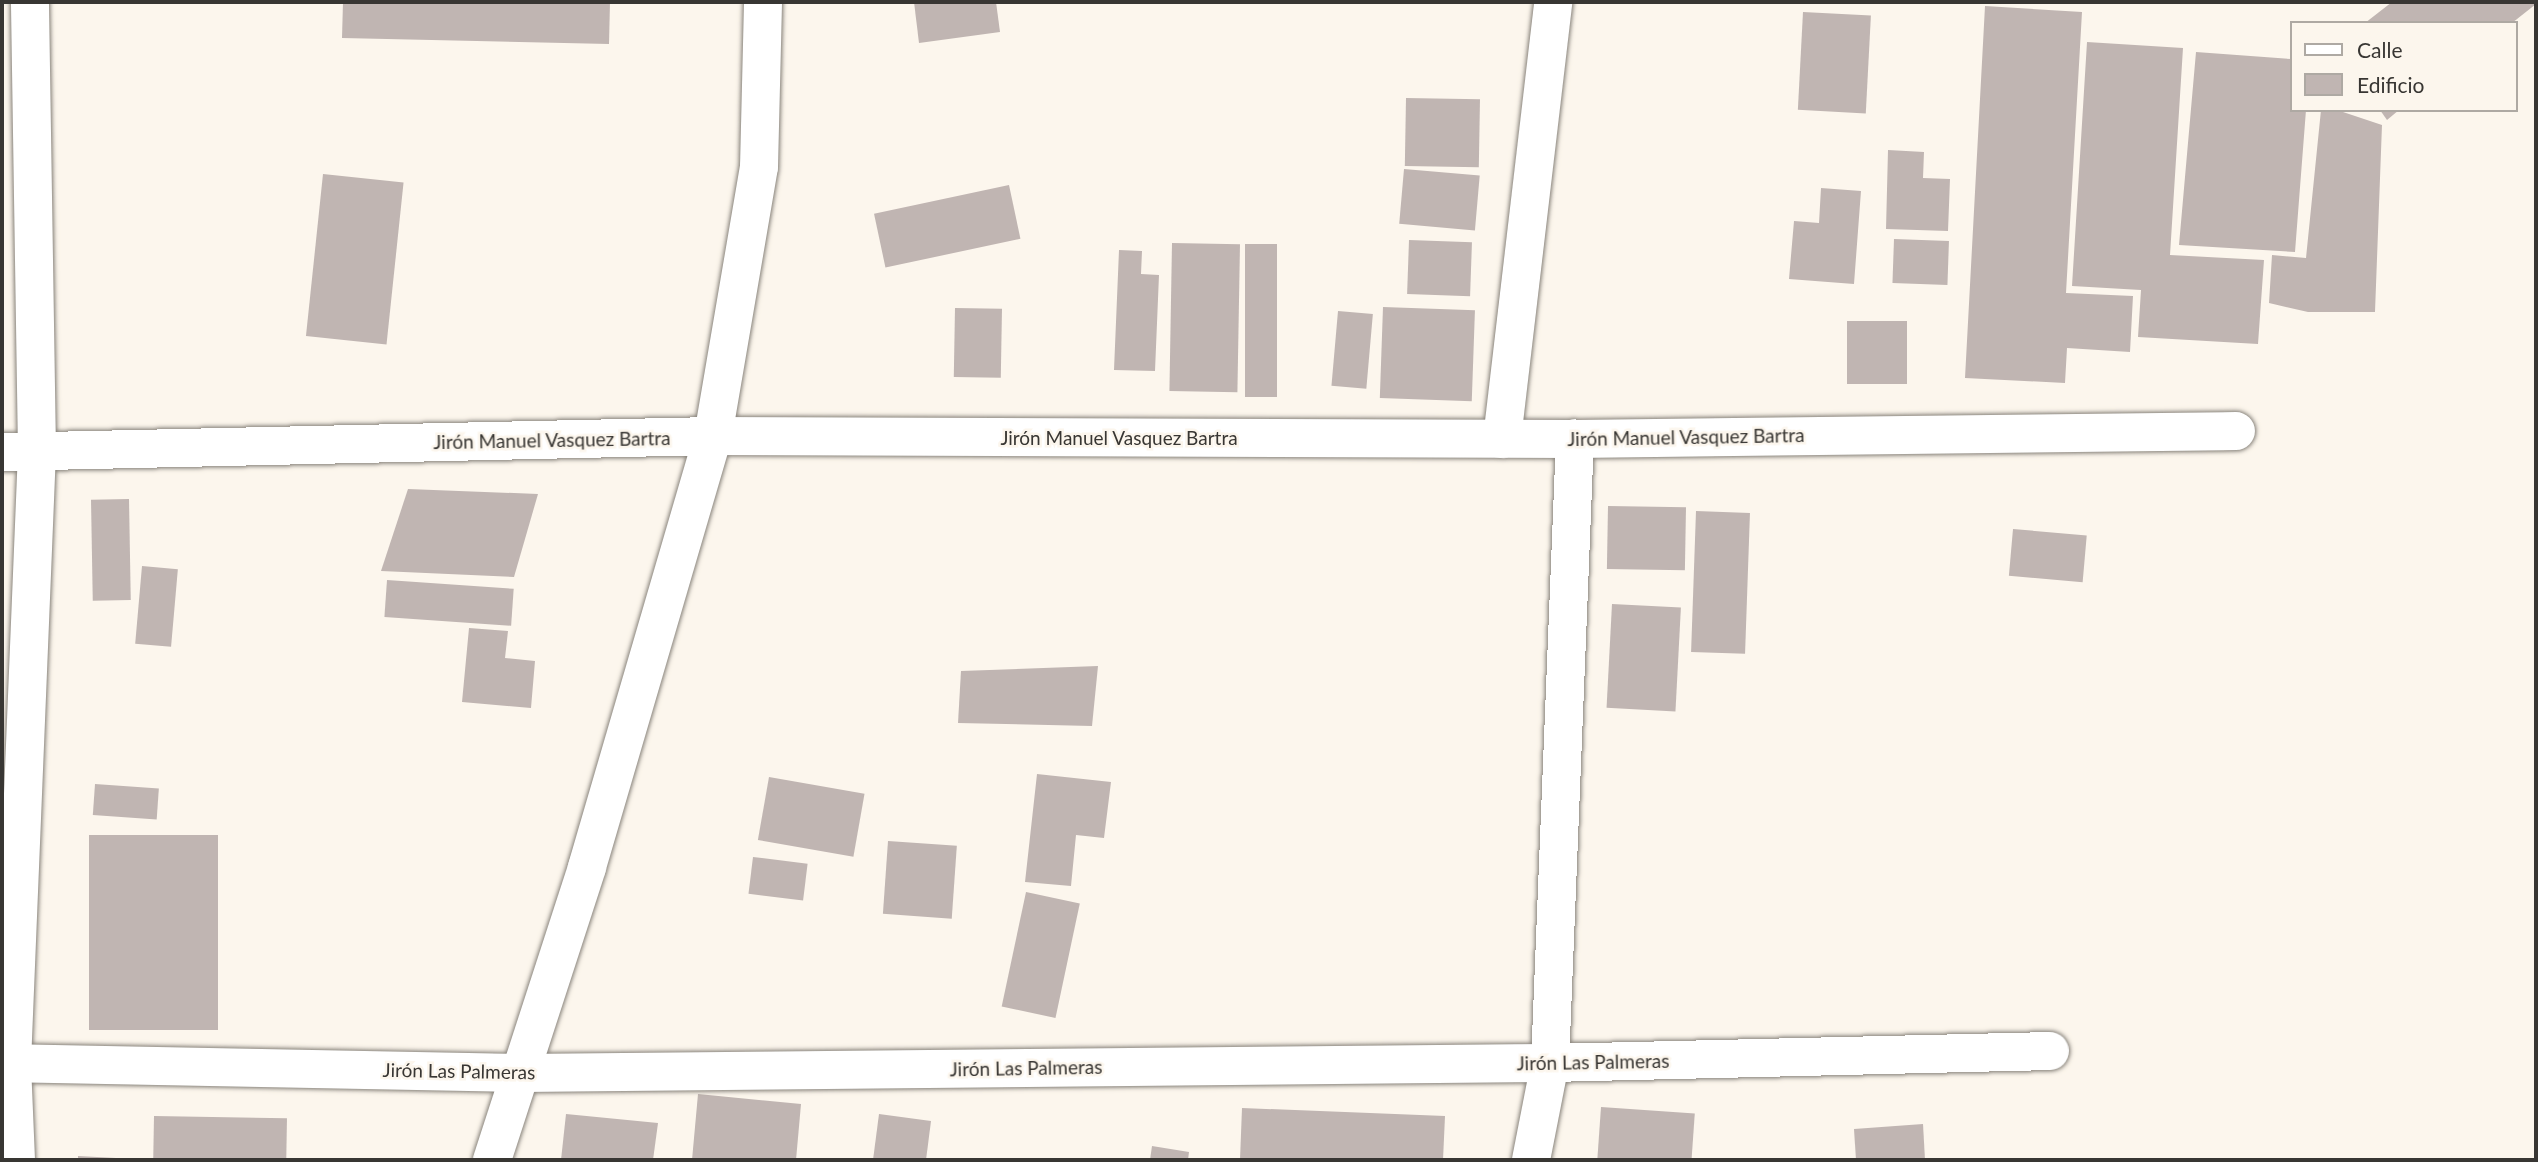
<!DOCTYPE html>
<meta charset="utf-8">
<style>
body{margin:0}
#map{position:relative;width:2538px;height:1162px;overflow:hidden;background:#fcf6ed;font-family:Lato,sans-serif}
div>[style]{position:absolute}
.building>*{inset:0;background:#c0b5b2;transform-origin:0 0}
.roads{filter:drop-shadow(0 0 2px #89847c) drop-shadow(0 0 2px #89847c)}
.street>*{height:38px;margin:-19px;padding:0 19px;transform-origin:19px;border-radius:19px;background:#fff}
.highway>*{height:38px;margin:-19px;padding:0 19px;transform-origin:19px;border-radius:19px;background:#fff}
span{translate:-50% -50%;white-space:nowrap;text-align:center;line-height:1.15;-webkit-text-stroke:5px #fcf6ed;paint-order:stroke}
.street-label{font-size:19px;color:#383633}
.frame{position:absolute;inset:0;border:4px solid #383633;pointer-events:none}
.legend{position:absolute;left:2290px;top:21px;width:228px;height:91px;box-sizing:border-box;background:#fcf6ed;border:2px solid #aea9a3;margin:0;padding:9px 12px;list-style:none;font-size:21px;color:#383633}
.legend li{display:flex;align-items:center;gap:14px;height:35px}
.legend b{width:35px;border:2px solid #aea9a3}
</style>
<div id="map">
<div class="building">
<i style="clip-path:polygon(343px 2px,610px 2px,609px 44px,342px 38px)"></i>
<i style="clip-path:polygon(914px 2px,996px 2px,1000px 32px,919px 43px)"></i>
<i style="clip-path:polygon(2392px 2px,2536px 2px,2536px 4px,2512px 23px,2365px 23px)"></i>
<i style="clip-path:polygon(1985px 6px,2082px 12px,2066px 293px,2133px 296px,2130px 352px,2067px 348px,2065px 383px,1965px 378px)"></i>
<i style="left:1803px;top:12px;width:68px;height:98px;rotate:3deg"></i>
<i style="clip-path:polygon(2087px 42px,2183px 48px,2170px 255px,2264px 260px,2258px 344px,2138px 337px,2141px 290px,2072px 286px)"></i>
<i style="clip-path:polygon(2196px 52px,2291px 59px,2291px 110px,2306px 110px,2295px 252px,2179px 245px)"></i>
<i style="left:1406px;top:98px;width:74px;height:68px;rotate:1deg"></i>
<i style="clip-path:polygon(2321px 110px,2337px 110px,2382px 125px,2375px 312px,2308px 312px,2269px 303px,2272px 255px,2306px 258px)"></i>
<i style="clip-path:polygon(2380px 110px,2399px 110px,2387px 120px)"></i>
<i style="clip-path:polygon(1888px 150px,1924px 152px,1923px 178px,1950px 179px,1948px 231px,1886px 229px)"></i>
<i style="left:1404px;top:169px;width:76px;height:55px;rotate:5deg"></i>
<i style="left:323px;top:174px;width:81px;height:163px;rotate:6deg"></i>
<i style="left:1009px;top:185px;width:55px;height:138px;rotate:78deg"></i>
<i style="clip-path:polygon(1821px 188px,1861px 191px,1854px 284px,1789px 279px,1794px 221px,1819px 223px)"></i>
<i style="left:1894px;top:239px;width:55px;height:44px;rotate:2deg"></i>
<i style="left:1409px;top:240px;width:63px;height:54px;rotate:2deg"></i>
<i style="left:1172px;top:243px;width:68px;height:148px;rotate:1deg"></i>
<i style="left:1245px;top:244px;width:32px;height:153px"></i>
<i style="clip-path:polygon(1119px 250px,1142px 251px,1141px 274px,1159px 275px,1155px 371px,1114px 370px)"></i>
<i style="left:1383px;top:307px;width:92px;height:91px;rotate:2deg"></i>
<i style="left:955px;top:308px;width:47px;height:69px;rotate:1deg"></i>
<i style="left:1338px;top:311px;width:35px;height:75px;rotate:5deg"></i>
<i style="left:1907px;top:321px;width:63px;height:60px;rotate:90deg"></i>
<i style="clip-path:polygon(408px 489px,538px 494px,514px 577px,381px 571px)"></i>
<i style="left:129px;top:499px;width:101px;height:38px;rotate:89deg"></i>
<i style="left:1608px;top:506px;width:78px;height:63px;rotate:1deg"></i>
<i style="left:1696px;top:511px;width:54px;height:141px;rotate:2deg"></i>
<i style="left:2013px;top:529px;width:74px;height:47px;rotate:5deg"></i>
<i style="left:142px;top:566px;width:36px;height:78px;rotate:5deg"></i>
<i style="left:387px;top:580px;width:127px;height:37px;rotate:4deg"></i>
<i style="left:1612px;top:604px;width:69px;height:104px;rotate:3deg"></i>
<i style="clip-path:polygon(469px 628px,508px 631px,505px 658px,535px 661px,531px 708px,462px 702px)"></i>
<i style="clip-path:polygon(1098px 666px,1092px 726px,958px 723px,961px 671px)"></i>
<i style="clip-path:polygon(1037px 774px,1111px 782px,1104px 838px,1076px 835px,1071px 886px,1025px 882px)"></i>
<i style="left:769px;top:777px;width:97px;height:64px;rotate:10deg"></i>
<i style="left:95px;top:784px;width:64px;height:31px;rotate:4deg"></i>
<i style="left:89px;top:835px;width:129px;height:195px"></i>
<i style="left:888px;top:841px;width:69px;height:73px;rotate:4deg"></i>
<i style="left:753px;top:857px;width:55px;height:37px;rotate:7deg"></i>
<i style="left:1026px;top:892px;width:55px;height:117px;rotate:12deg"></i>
<i style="clip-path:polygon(698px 1094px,801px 1104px,796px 1160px,692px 1160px)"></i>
<i style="left:1601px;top:1107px;width:94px;height:53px;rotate:4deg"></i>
<i style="clip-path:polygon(1242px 1108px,1445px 1116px,1443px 1160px,1240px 1160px)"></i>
<i style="clip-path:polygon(566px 1114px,658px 1123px,653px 1160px,561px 1160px)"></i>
<i style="clip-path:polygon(879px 1114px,931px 1121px,926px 1160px,873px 1160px)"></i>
<i style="left:154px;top:1116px;width:133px;height:44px;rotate:1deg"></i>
<i style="clip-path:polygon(1923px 1124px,1925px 1160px,1856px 1160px,1854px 1129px)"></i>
<i style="clip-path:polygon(1152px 1146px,1189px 1152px,1188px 1160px,1150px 1160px)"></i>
<i style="clip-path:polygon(78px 1156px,116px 1158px,116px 1160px,78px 1160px)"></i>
</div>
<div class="roads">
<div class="street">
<i style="left:1502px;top:439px;width:440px;rotate:-83.3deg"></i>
<i style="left:2px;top:452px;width:711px;rotate:-1.29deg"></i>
<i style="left:713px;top:436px;width:862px;rotate:0.2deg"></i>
<i style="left:1575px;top:439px;width:661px;rotate:-0.69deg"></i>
<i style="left:2px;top:1063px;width:520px;rotate:1.1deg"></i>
<i style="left:522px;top:1073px;width:1028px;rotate:-0.56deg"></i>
<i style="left:1550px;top:1063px;width:500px;rotate:-1.37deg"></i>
<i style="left:16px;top:1160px;width:97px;rotate:-92.4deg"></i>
<i style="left:12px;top:1063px;width:613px;rotate:-87.66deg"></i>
<i style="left:37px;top:451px;width:449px;rotate:-90.9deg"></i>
<i style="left:1531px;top:1160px;width:99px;rotate:-78.9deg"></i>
<i style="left:1550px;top:1063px;width:625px;rotate:-87.71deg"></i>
</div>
<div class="highway">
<i style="left:492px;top:1160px;width:308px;rotate:-72deg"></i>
<i style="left:587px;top:867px;width:449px;rotate:-73.7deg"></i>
<i style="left:713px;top:436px;width:273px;rotate:-80.3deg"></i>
<i style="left:759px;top:167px;width:165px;rotate:-88.6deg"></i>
</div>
</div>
<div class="street-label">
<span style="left:1686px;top:437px;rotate:-1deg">Jirón Manuel Vasquez Bartra</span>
<span style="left:1119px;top:438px">Jirón Manuel Vasquez Bartra</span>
<span style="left:552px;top:440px;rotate:-1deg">Jirón Manuel Vasquez Bartra</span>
<span style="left:1593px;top:1062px;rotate:-1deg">Jirón Las Palmeras</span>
<span style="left:1026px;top:1068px;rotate:-1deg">Jirón Las Palmeras</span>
<span style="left:459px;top:1071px;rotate:1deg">Jirón Las Palmeras</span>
</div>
<div class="frame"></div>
<ul class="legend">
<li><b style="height:9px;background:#fff"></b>Calle</li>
<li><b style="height:19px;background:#c0b5b2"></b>Edificio</li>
</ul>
</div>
